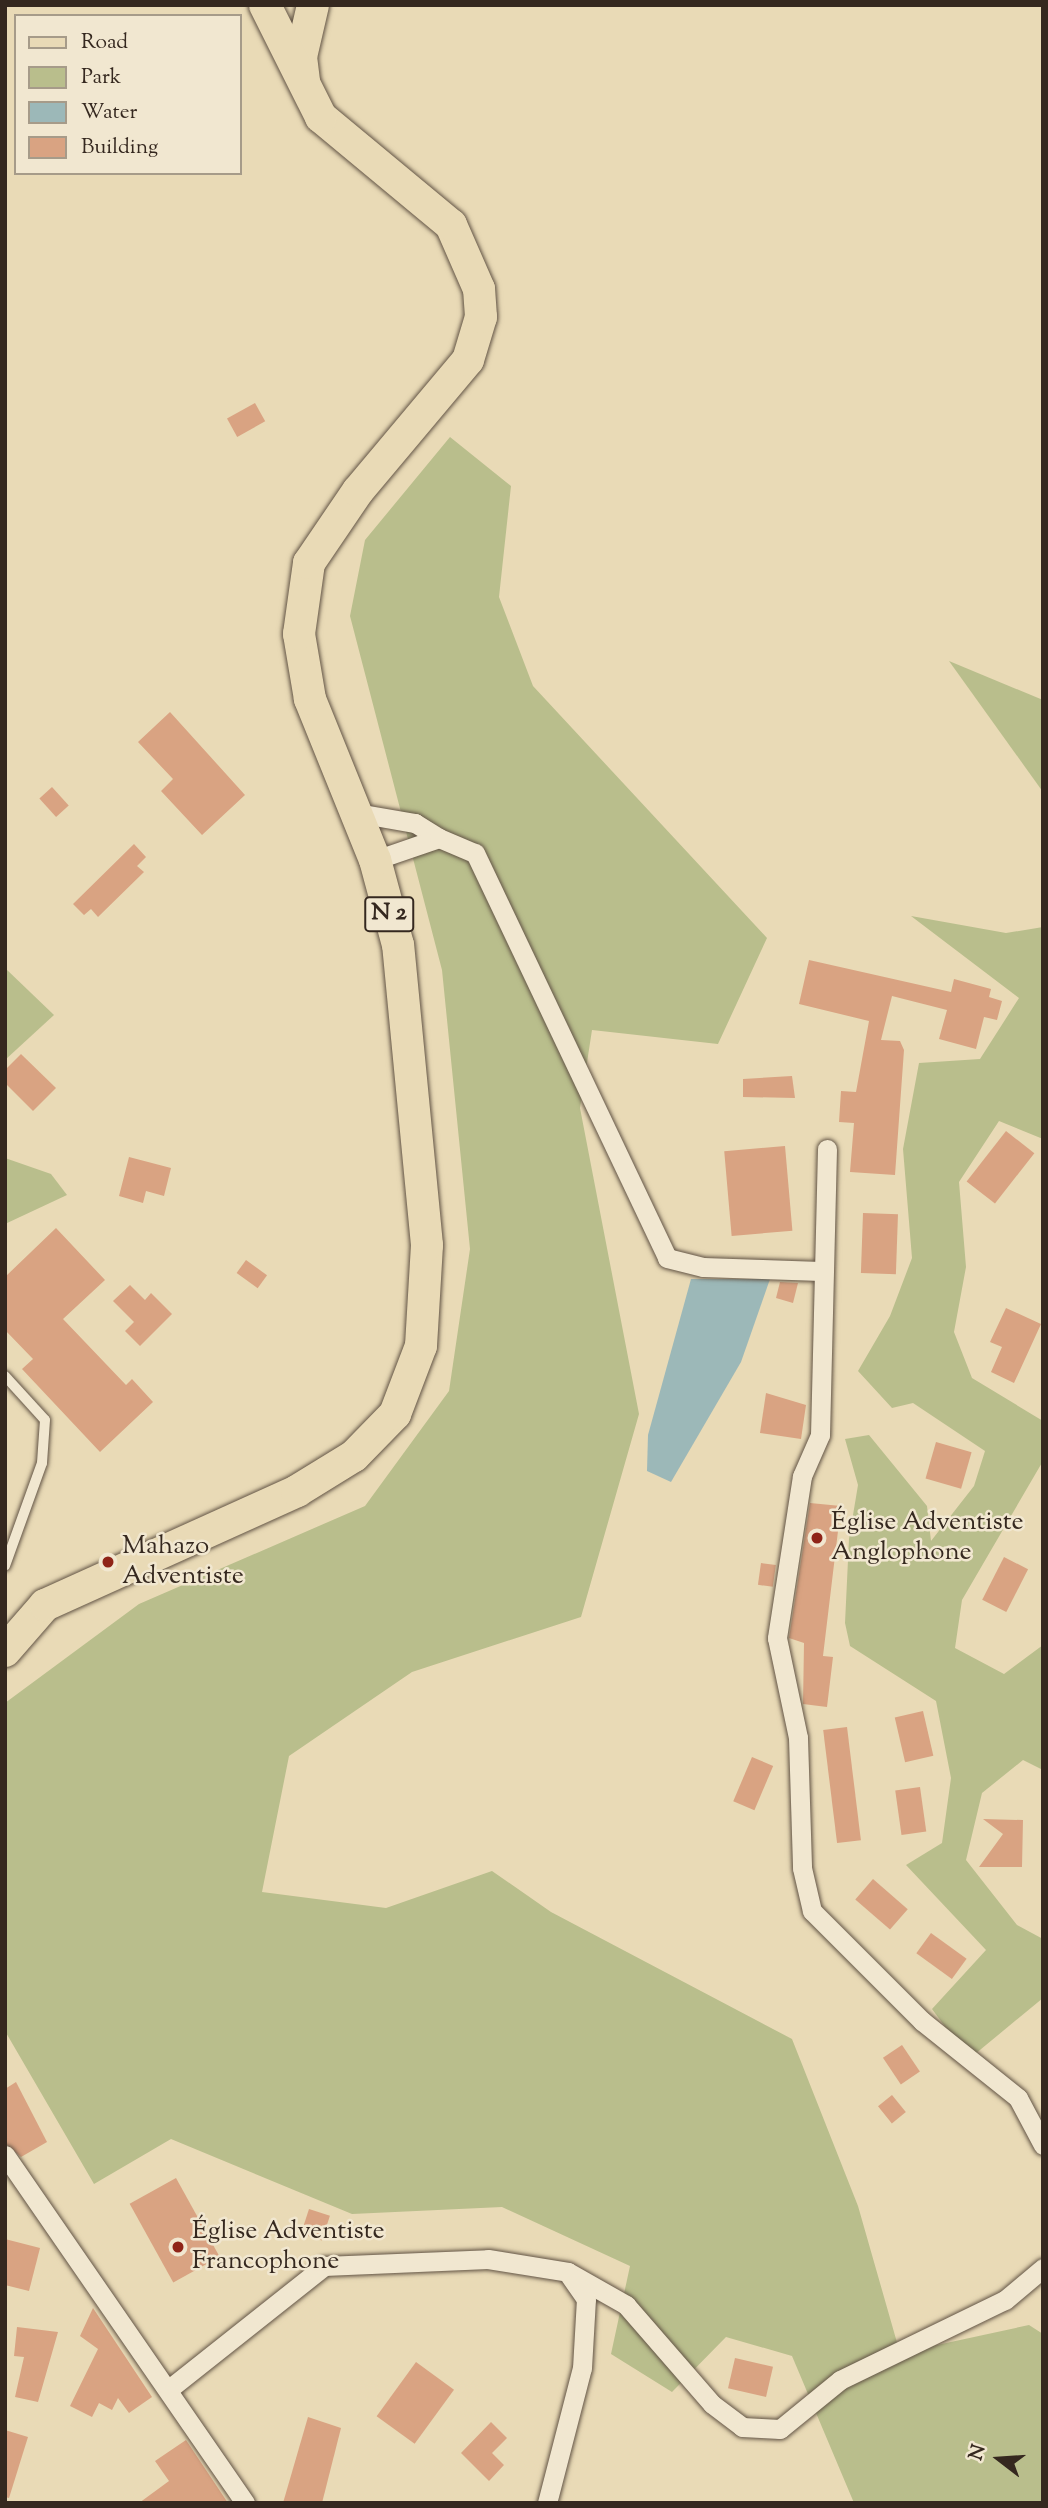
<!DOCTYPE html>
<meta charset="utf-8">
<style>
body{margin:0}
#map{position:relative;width:1048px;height:2508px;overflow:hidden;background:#e9dab6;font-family:"Sorts Mill Goudy",serif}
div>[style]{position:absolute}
.green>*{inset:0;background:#b9be8c}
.water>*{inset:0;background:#9cb8b8}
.building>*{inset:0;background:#d9a382;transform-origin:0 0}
.roads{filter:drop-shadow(0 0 2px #625445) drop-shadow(0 0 2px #625445)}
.lane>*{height:10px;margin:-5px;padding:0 5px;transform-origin:5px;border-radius:5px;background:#f1e7d0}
.street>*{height:19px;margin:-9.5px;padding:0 9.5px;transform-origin:9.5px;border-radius:9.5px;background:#f1e7d0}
.primary>*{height:32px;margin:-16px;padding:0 16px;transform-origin:16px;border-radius:16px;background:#e9dab6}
.dots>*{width:19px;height:19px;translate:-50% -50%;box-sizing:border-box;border:4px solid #f1e7d0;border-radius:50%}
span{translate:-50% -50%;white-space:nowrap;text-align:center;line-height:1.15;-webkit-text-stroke:5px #f1e7d0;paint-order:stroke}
.shield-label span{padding:2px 5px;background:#f1e7d0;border:2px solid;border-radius:5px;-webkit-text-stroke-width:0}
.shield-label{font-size:24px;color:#35281f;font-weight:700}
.poi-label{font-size:26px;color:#35281f}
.left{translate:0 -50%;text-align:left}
.frame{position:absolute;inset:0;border:7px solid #35281f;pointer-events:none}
.legend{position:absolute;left:14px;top:14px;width:228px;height:161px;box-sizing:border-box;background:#f1e7d0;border:2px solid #a69b89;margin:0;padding:9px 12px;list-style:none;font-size:21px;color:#35281f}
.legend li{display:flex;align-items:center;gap:14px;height:35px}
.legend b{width:35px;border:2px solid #a69b89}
.north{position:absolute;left:964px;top:2424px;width:70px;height:70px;-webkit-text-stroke:5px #f1e7d0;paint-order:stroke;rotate:287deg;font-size:19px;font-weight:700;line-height:28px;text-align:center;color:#35281f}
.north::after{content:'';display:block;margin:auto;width:24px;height:32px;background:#35281f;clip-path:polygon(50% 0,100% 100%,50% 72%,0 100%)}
</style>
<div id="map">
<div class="green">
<i style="clip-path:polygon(450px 437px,511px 486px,499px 597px,533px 686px,767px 938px,718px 1044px,592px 1030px,580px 1108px,639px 1414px,581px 1617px,412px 1672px,289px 1756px,262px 1892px,386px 1908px,492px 1871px,551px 1912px,792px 2039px,858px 2206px,900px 2353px,1029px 2325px,1043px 2334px,1043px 2503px,854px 2503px,792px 2356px,726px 2337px,672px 2392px,611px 2354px,630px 2266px,502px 2207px,352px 2214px,171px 2139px,94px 2184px,5px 2031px,5px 1703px,139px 1604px,365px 1506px,449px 1391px,470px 1249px,442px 970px,350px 616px,365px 540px)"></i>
<i style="clip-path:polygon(949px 661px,1043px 700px,1043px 792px)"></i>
<i style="clip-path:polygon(911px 916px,1006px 933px,1043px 927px,1043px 1139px,999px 1121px,959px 1182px,966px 1267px,954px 1332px,972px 1378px,1043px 1421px,1043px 1461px,962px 1600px,955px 1648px,1004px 1674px,1043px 1645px,1043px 1770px,1023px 1760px,982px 1793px,966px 1860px,1017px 1925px,1043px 1939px,1043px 1998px,969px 2059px,932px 2009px,986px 1950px,906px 1865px,942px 1843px,951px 1778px,936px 1701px,850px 1646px,845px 1623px,849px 1539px,858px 1485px,845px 1439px,869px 1435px,927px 1506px,931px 1541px,974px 1486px,985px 1451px,913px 1403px,892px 1408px,858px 1371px,890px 1316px,912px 1258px,903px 1149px,919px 1063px,980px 1059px,1019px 998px)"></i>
<i style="clip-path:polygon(5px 968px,54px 1015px,5px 1060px)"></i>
<i style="clip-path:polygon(5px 1158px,51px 1174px,67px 1195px,5px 1224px)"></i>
</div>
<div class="water">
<i style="clip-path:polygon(691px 1279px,770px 1279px,741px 1362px,671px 1482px,647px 1471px,648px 1435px)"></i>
</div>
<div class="building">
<i style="left:255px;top:403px;width:21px;height:32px;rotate:61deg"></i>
<i style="clip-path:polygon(170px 712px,245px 795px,202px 835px,161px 791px,173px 779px,138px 742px)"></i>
<i style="left:52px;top:787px;width:25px;height:17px;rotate:48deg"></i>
<i style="clip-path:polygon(134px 844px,146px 857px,137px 866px,144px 872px,98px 917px,91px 909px,84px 915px,73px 904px)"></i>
<i style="clip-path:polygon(809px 960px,951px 992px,954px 979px,991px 989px,989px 997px,1002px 1001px,997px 1020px,984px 1017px,976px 1049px,939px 1039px,947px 1010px,892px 996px,881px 1040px,900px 1041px,904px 1050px,895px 1175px,850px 1172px,854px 1123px,839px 1122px,841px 1091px,856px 1092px,869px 1021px,799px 1004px)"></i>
<i style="clip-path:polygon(21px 1054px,56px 1088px,33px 1111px,5px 1083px,5px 1070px)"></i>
<i style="clip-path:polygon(792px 1076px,795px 1098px,743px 1097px,743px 1079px)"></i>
<i style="left:1006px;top:1131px;width:36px;height:64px;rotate:38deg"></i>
<i style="left:785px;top:1146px;width:85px;height:61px;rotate:85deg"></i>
<i style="clip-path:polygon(129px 1157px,171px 1168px,164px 1196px,146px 1191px,143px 1203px,119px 1196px)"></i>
<i style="left:863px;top:1213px;width:35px;height:60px;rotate:2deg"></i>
<i style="clip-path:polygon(56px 1228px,105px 1280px,63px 1319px,126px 1385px,132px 1379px,153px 1402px,100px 1452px,22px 1369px,33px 1359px,5px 1330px,5px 1277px)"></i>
<i style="left:246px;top:1260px;width:26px;height:16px;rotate:36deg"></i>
<i style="clip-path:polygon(780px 1282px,798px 1283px,793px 1303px,776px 1298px)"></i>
<i style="clip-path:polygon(130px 1285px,145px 1300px,151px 1293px,172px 1314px,140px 1346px,125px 1331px,134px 1322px,113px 1301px)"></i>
<i style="clip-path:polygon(1006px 1308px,1041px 1324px,1014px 1383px,991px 1372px,1002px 1347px,990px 1342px)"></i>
<i style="clip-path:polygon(766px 1393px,806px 1405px,801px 1439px,760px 1433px)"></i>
<i style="left:936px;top:1442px;width:37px;height:38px;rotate:16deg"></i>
<i style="clip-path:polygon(810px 1503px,841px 1506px,823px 1656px,833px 1657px,827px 1707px,803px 1704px,804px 1643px,789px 1638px)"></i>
<i style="left:1004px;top:1557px;width:27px;height:48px;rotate:27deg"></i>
<i style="left:761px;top:1563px;width:15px;height:22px;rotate:8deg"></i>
<i style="left:923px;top:1711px;width:46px;height:29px;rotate:77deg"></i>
<i style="left:847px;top:1727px;width:114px;height:24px;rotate:83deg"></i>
<i style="left:752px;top:1757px;width:23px;height:48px;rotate:23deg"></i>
<i style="left:920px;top:1787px;width:45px;height:25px;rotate:82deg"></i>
<i style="clip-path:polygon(983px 1819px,1023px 1820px,1022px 1867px,979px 1867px,1003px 1834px)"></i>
<i style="left:873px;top:1879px;width:46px;height:27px;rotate:41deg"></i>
<i style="left:931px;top:1933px;width:44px;height:25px;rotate:36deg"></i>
<i style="left:902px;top:2045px;width:32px;height:23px;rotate:56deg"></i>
<i style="clip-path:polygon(16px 2082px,47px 2142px,21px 2157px,5px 2143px,5px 2089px)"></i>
<i style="left:892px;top:2095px;width:22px;height:18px;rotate:51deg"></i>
<i style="left:176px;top:2178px;width:90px;height:53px;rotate:61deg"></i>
<i style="left:309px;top:2209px;width:22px;height:26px;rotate:18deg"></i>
<i style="clip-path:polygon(5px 2239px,40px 2248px,29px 2291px,5px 2285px)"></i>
<i style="clip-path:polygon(93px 2308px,152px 2397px,129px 2413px,118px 2398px,112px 2410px,99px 2403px,92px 2417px,70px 2406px,98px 2349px,80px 2336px)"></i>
<i style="clip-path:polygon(17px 2327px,58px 2332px,38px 2402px,15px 2397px,24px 2357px,14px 2356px)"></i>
<i style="left:735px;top:2358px;width:39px;height:31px;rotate:13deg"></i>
<i style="left:416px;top:2362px;width:47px;height:67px;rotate:36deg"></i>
<i style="clip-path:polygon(308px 2417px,341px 2428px,322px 2503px,283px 2503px)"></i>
<i style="clip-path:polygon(491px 2422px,507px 2438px,492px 2453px,504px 2465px,489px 2481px,461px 2453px)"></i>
<i style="clip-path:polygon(5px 2430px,28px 2437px,9px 2498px,5px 2497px)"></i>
<i style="clip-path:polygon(186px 2440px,228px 2503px,139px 2503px,169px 2481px,155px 2461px)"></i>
</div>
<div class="roads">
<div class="lane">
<i style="left:5px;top:1376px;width:59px;rotate:47.7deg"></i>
<i style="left:45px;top:1420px;width:43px;rotate:94deg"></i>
<i style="left:42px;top:1463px;width:109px;rotate:109.8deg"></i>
</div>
<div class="street">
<i style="left:357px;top:813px;width:59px;rotate:9.8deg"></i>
<i style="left:415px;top:823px;width:28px;rotate:32deg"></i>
<i style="left:439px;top:838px;width:68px;rotate:161deg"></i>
<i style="left:439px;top:838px;width:39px;rotate:23deg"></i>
<i style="left:475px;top:853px;width:448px;rotate:64.6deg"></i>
<i style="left:667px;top:1258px;width:37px;rotate:14deg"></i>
<i style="left:703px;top:1267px;width:118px;rotate:1.9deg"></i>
<i style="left:827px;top:1149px;width:286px;rotate:91.4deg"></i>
<i style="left:820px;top:1435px;width:45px;rotate:113.7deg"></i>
<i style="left:802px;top:1476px;width:164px;rotate:98.8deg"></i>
<i style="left:777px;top:1638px;width:102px;rotate:78.1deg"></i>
<i style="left:798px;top:1738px;width:130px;rotate:88.2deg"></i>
<i style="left:802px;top:1868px;width:44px;rotate:76.9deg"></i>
<i style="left:812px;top:1911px;width:156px;rotate:45deg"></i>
<i style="left:922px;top:2021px;width:123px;rotate:38.7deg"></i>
<i style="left:1018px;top:2098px;width:53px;rotate:62deg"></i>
<i style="left:5px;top:2155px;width:423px;rotate:55.4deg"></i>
<i style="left:169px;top:2389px;width:198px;rotate:-38.4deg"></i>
<i style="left:324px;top:2266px;width:164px;rotate:-2.4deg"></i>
<i style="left:488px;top:2259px;width:81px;rotate:9.2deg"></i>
<i style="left:568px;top:2272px;width:67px;rotate:29.6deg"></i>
<i style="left:626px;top:2305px;width:131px;rotate:49deg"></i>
<i style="left:712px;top:2404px;width:38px;rotate:37deg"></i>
<i style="left:742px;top:2427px;width:38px;rotate:3deg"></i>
<i style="left:780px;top:2429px;width:77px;rotate:-39.2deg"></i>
<i style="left:840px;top:2380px;width:183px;rotate:-25.9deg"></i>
<i style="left:1005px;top:2300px;width:50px;rotate:-40.1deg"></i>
<i style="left:547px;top:2503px;width:139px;rotate:-75.5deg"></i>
<i style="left:582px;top:2368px;width:69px;rotate:-86.7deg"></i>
<i style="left:586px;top:2299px;width:28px;rotate:-125deg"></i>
</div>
<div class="primary">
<i style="left:304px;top:81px;width:24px;rotate:-97deg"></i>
<i style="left:301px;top:57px;width:53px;rotate:-77deg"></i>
<i style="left:5px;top:1651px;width:61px;rotate:-49deg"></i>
<i style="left:45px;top:1605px;width:277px;rotate:-24.3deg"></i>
<i style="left:297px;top:1491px;width:67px;rotate:-31.6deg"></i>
<i style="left:354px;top:1456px;width:59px;rotate:-45.7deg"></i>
<i style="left:395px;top:1414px;width:73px;rotate:-69.1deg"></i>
<i style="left:421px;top:1346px;width:101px;rotate:-86.6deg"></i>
<i style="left:427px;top:1245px;width:301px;rotate:-95.5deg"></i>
<i style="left:398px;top:945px;width:88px;rotate:-105.1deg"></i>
<i style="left:375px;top:860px;width:174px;rotate:-112deg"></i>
<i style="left:310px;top:699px;width:66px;rotate:-99.6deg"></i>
<i style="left:299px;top:634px;width:72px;rotate:-82deg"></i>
<i style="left:309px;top:563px;width:87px;rotate:-55.8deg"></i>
<i style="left:358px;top:491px;width:171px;rotate:-50deg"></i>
<i style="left:468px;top:360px;width:45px;rotate:-73.2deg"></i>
<i style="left:481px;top:317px;width:28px;rotate:-94deg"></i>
<i style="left:479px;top:289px;width:70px;rotate:-113.6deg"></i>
<i style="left:451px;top:225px;width:169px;rotate:-140.3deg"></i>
<i style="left:321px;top:117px;width:125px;rotate:-116.6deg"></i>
</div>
</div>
<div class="dots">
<i style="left:817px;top:1538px;background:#8f2418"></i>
<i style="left:108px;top:1562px;background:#8f2418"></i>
<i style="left:178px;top:2247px;background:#8f2418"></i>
</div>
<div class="shield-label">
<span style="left:389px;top:914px">N 2</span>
</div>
<div class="poi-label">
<span class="left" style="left:831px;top:1538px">Église Adventiste<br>Anglophone</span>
<span class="left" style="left:122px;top:1562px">Mahazo<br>Adventiste</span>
<span class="left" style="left:192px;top:2247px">Église Adventiste<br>Francophone</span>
</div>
<div class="frame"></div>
<ul class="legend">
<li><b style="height:9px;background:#e9dab6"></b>Road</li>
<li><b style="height:19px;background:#b9be8c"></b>Park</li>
<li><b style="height:19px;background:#9cb8b8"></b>Water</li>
<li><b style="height:19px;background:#d9a382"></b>Building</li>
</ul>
<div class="north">N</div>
</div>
